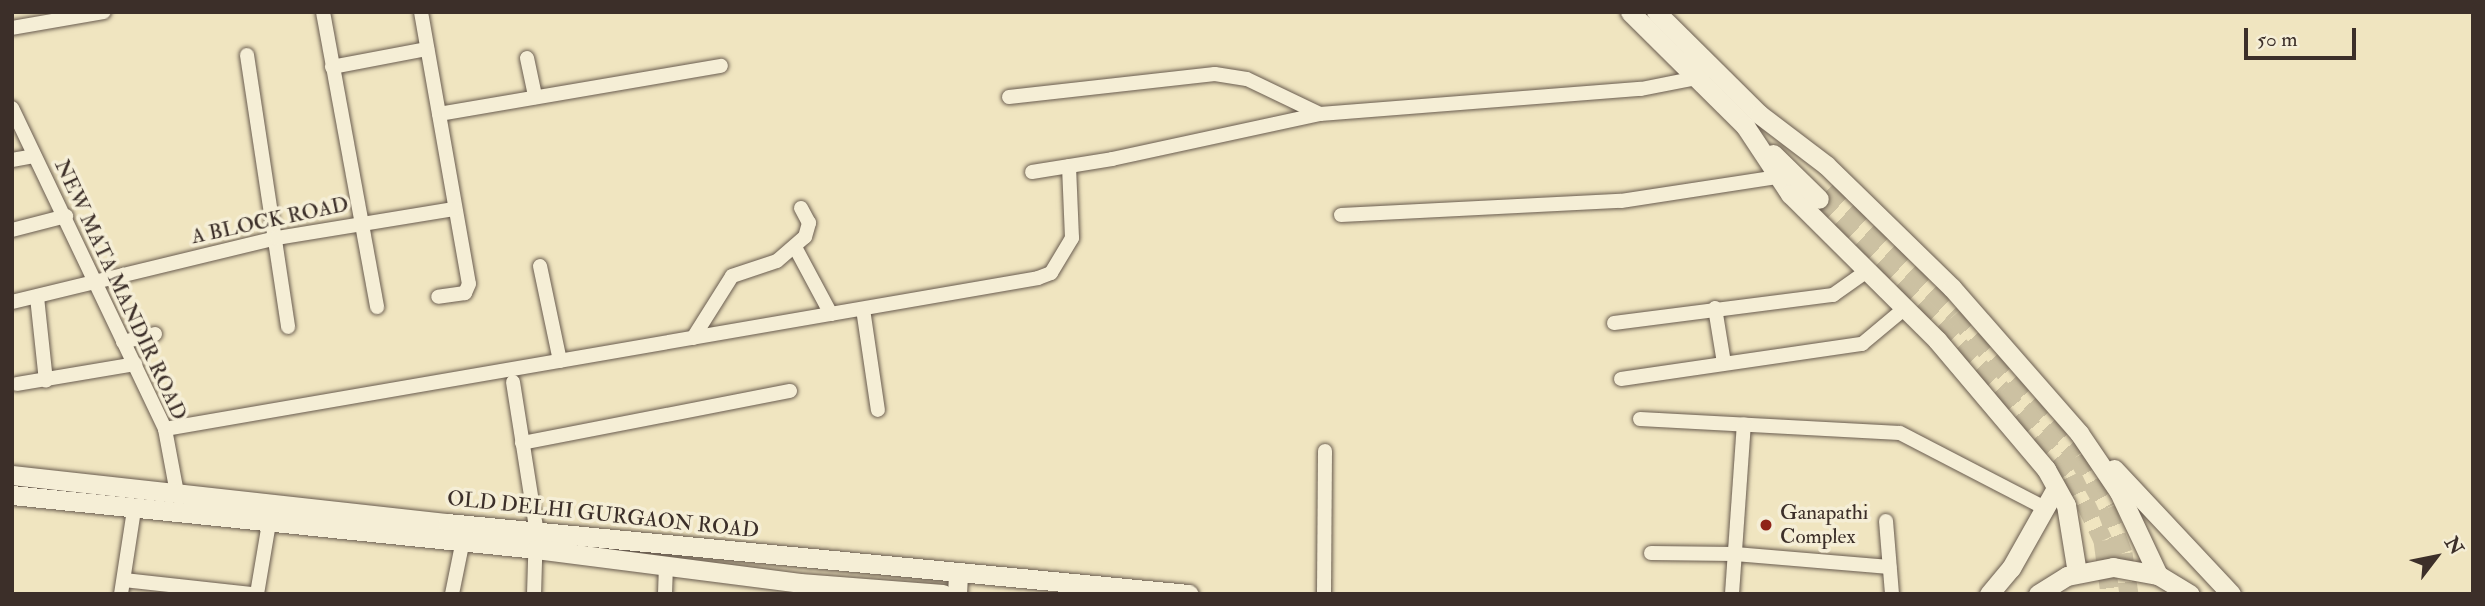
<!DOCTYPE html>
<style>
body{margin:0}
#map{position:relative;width:2485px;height:606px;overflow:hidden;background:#f0e5c0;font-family:"IM FELL Double Pica",serif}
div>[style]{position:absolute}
.secondary-tunnel>*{height:19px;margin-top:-9.5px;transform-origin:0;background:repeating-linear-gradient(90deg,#ccc1a2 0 19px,transparent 0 29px)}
.roads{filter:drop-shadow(0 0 2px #695c4f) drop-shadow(0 0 2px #695c4f)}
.minor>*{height:14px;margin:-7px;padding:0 7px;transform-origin:7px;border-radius:7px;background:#f5eed6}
.secondary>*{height:19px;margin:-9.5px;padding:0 9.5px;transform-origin:9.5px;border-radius:9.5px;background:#f5eed6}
.dots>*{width:19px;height:19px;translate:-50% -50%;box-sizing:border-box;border:4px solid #f5eed6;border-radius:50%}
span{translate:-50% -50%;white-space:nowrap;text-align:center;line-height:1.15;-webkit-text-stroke:7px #f5eed6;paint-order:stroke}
.street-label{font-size:21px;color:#3c2f29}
.poi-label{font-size:21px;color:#3c2f29}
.left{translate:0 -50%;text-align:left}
.frame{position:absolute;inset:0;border:14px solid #3c2f29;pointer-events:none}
.north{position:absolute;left:2401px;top:522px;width:70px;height:70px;-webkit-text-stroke:5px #f5eed6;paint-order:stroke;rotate:58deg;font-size:19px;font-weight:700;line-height:28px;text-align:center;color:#3c2f29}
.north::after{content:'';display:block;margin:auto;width:24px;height:32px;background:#3c2f29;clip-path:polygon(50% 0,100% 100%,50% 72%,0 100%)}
.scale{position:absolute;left:2244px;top:28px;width:112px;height:32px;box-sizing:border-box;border:4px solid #3c2f29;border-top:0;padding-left:9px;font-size:21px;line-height:24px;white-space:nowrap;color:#3c2f29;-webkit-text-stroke:5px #f5eed6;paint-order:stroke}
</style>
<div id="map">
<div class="secondary-tunnel">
<i style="left:1831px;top:186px;width:178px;rotate:45.9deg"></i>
<i style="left:1955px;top:314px;width:187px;rotate:49.3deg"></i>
<i style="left:2077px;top:456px;width:60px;rotate:60.9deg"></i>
<i style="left:2106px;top:508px;width:48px;rotate:69.3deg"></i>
<i style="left:2123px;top:553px;width:41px;rotate:81.7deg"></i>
<i style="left:1819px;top:199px;width:265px;rotate:46.2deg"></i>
<i style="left:2002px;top:390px;width:110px;rotate:50.5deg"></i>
<i style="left:2072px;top:475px;width:72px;rotate:64.5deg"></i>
<i style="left:2103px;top:540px;width:54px;rotate:82.6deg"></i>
</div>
<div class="roads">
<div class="minor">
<i style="left:323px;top:12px;width:300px;rotate:79.6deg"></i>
<i style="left:421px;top:12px;width:276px;rotate:80deg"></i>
<i style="left:469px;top:284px;width:10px;rotate:114deg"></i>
<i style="left:465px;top:293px;width:27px;rotate:172deg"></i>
<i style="left:12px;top:28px;width:93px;rotate:-9.9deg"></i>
<i style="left:247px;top:55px;width:275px;rotate:81.4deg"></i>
<i style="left:527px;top:58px;width:40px;rotate:78deg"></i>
<i style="left:332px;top:67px;width:97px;rotate:-10.7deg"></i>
<i style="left:1009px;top:97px;width:207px;rotate:-6.4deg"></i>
<i style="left:1215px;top:74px;width:32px;rotate:9deg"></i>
<i style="left:1247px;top:79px;width:81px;rotate:25.6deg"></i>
<i style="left:12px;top:108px;width:356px;rotate:64.5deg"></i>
<i style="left:165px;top:429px;width:65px;rotate:79.4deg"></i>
<i style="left:439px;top:114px;width:286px;rotate:-9.7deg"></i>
<i style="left:12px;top:160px;width:22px;rotate:-10deg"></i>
<i style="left:1032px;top:172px;width:81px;rotate:-9.2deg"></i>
<i style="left:1112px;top:159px;width:213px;rotate:-12.2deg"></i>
<i style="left:1320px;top:114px;width:322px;rotate:-4.5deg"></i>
<i style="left:1641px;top:89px;width:56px;rotate:-11.3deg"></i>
<i style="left:1341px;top:215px;width:280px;rotate:-2.9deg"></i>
<i style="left:1621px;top:201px;width:159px;rotate:-8.7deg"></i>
<i style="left:12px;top:230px;width:56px;rotate:-14.5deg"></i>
<i style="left:795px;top:247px;width:76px;rotate:61.8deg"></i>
<i style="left:540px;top:266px;width:97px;rotate:78.1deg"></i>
<i style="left:37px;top:297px;width:84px;rotate:83.9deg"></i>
<i style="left:12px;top:302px;width:273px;rotate:-13.6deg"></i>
<i style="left:277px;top:238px;width:180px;rotate:-9.3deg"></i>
<i style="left:1715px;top:308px;width:56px;rotate:80.7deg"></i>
<i style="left:863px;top:309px;width:102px;rotate:81.6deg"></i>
<i style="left:1614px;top:323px;width:221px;rotate:-7.3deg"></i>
<i style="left:1833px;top:295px;width:42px;rotate:-35.2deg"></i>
<i style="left:693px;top:338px;width:73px;rotate:-57.8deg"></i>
<i style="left:732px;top:276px;width:47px;rotate:-18.4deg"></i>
<i style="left:777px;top:261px;width:37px;rotate:-41deg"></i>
<i style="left:805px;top:237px;width:15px;rotate:-74deg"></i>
<i style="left:809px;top:223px;width:17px;rotate:-118deg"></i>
<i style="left:123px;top:342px;width:33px;rotate:-14deg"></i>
<i style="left:1621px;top:379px;width:244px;rotate:-8.3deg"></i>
<i style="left:1862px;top:344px;width:56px;rotate:-39.9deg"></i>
<i style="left:513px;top:382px;width:148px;rotate:81deg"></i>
<i style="left:536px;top:528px;width:66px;rotate:91.7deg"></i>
<i style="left:17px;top:384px;width:120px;rotate:-9.6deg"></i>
<i style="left:1640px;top:419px;width:260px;rotate:3.1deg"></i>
<i style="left:1900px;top:433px;width:161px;rotate:27.4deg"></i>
<i style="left:165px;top:429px;width:886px;rotate:-9.81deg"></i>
<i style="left:1038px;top:278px;width:14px;rotate:-21deg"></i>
<i style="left:1051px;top:273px;width:41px;rotate:-59deg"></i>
<i style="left:1072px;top:238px;width:72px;rotate:-92.4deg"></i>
<i style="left:522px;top:443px;width:273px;rotate:-11deg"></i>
<i style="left:1886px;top:521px;width:73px;rotate:85.3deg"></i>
<i style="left:1651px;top:553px;width:84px;rotate:0.7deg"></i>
<i style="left:1735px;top:554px;width:155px;rotate:4.8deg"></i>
<i style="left:124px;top:580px;width:128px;rotate:6.3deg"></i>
<i style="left:121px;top:594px;width:85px;rotate:-81.2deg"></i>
<i style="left:257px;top:594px;width:72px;rotate:-80.4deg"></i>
<i style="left:452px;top:594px;width:50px;rotate:-78.5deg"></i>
<i style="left:665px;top:594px;width:30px;rotate:-88deg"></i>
<i style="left:1324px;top:594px;width:143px;rotate:-89.6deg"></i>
<i style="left:1732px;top:594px;width:170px;rotate:-86deg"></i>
</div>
<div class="secondary">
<i style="left:1630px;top:12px;width:162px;rotate:44.7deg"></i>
<i style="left:1745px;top:126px;width:82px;rotate:56.5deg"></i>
<i style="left:1790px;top:194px;width:207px;rotate:44.8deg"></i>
<i style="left:1937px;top:340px;width:169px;rotate:49.8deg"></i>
<i style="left:2046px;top:469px;width:41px;rotate:60.9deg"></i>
<i style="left:2066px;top:505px;width:69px;rotate:80.8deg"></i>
<i style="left:1656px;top:12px;width:145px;rotate:44.7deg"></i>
<i style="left:1759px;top:114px;width:84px;rotate:37.3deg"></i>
<i style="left:1826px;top:165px;width:176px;rotate:44.3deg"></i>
<i style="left:1952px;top:288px;width:193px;rotate:48.8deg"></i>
<i style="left:2079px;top:433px;width:71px;rotate:55.9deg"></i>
<i style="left:2119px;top:492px;width:92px;rotate:64.8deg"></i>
<i style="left:1773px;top:154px;width:64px;rotate:44.4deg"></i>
<i style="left:2114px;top:469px;width:171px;rotate:46.9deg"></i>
<i style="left:12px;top:475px;width:438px;rotate:6.3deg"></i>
<i style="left:447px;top:523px;width:745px;rotate:5.47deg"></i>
<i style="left:12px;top:495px;width:527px;rotate:5.88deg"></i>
<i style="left:536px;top:549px;width:266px;rotate:7.3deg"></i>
<i style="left:800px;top:583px;width:143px;rotate:4.4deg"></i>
<i style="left:957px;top:594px;width:21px;rotate:-87deg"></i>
<i style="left:1989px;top:594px;width:34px;rotate:-50deg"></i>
<i style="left:2011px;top:568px;width:92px;rotate:-60.6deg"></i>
<i style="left:2038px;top:594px;width:34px;rotate:-32deg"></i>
<i style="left:2067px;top:576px;width:47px;rotate:-11.1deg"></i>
<i style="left:2113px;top:567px;width:46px;rotate:10.1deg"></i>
<i style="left:2158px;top:575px;width:37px;rotate:31deg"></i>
</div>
</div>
<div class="dots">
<i style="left:1766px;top:525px;background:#8f2418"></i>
</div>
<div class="street-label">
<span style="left:270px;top:221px;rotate:-12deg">A BLOCK ROAD</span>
<span style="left:120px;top:290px;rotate:65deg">NEW MATA MANDIR ROAD</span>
<span style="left:603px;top:515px;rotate:6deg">OLD DELHI GURGAON ROAD</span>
</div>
<div class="poi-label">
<span class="left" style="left:1780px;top:525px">Ganapathi<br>Complex</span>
</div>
<div class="frame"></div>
<div class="north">N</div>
<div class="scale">50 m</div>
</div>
